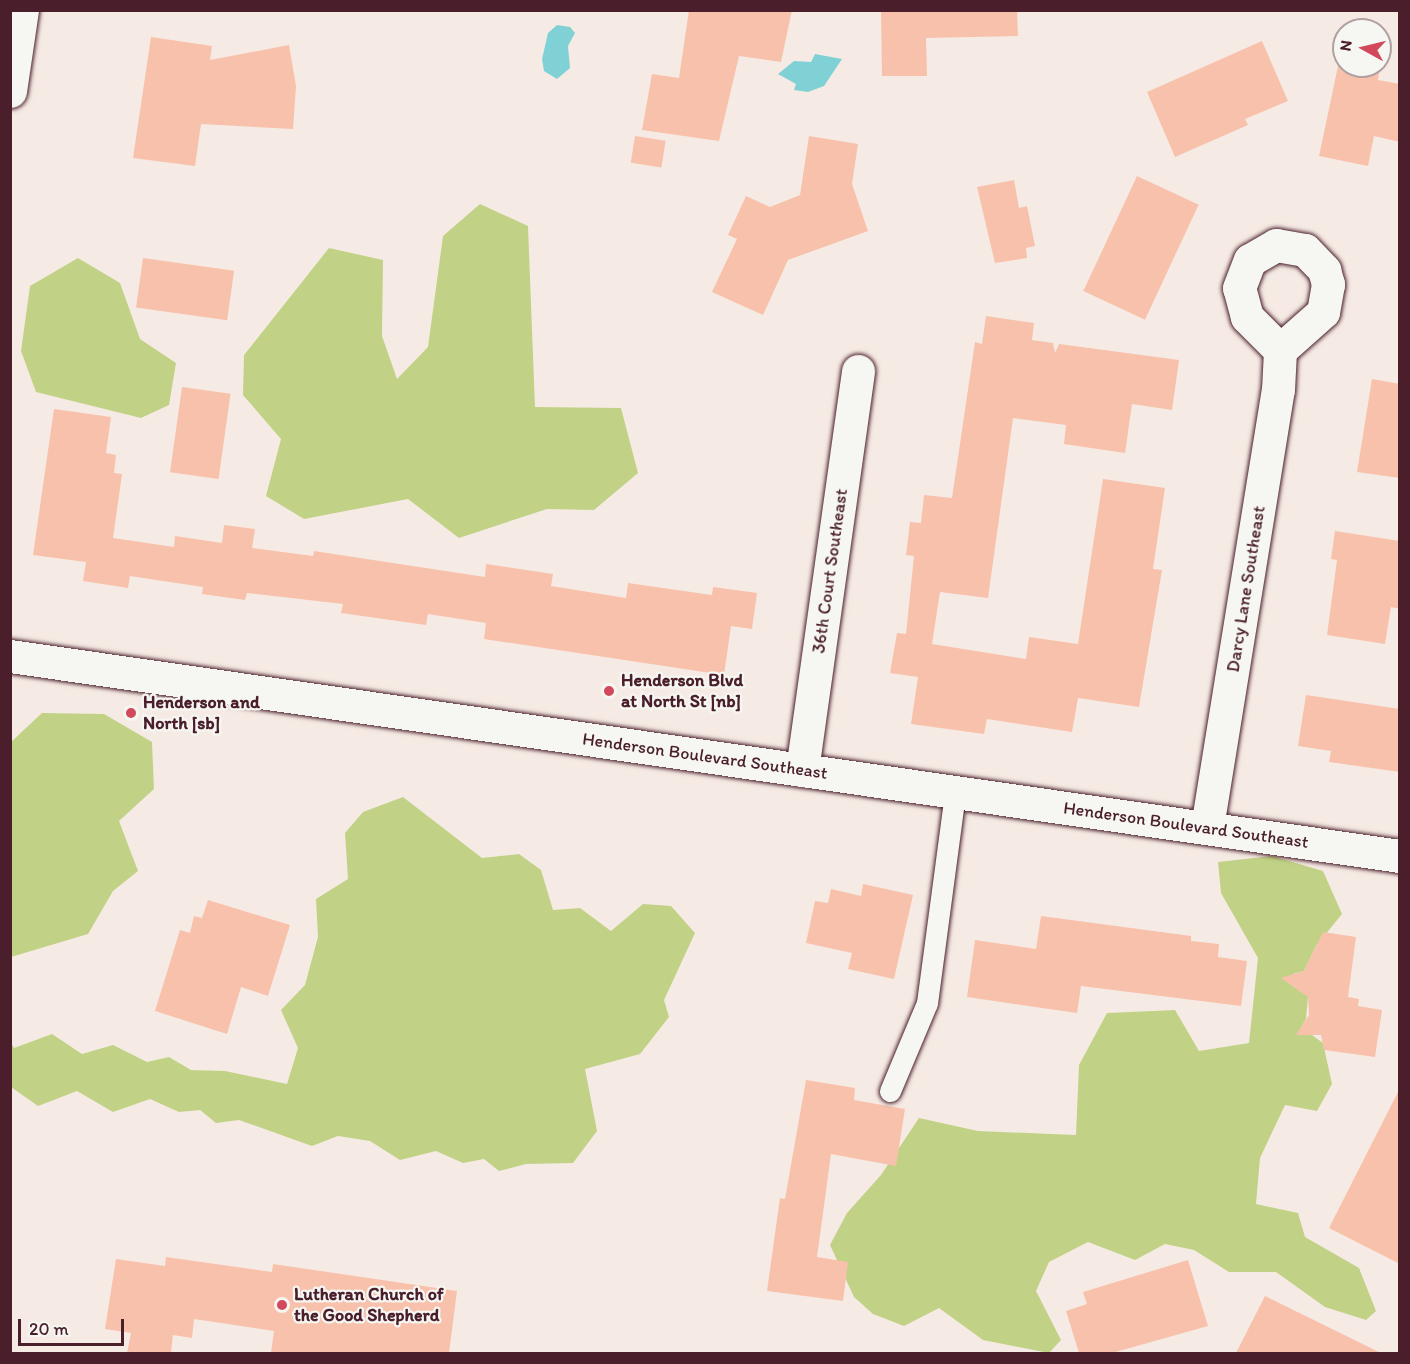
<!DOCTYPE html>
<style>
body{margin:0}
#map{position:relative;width:1410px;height:1364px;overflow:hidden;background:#f6ebe4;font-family:Itim,sans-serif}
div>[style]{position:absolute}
.green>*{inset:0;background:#c1d286}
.water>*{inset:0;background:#7fd1d6}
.building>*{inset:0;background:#f8c1ab;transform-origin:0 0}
.roads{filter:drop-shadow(0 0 2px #4a1f2b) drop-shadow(0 0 2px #4a1f2b)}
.service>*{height:21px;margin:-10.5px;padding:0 10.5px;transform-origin:10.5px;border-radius:10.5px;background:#f6f6f2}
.minor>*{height:33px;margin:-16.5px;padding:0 16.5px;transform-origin:16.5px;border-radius:16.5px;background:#f6f6f2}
.tertiary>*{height:33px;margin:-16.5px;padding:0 16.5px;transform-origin:16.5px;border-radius:16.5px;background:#f6f6f2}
.secondary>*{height:33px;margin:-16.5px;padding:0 16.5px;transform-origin:16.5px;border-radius:16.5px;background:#f6f6f2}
.dots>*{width:16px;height:16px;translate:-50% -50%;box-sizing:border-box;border:3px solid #f6f6f2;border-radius:50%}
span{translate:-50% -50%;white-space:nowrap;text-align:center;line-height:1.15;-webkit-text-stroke:4.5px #f6f6f2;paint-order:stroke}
.street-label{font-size:18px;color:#4a1f2b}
.poi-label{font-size:18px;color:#4a1f2b;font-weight:700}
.left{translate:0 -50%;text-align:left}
.frame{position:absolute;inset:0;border:12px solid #4a1f2b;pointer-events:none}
.north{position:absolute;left:1332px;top:18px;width:60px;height:60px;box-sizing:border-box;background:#f6f6f2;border:2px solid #b1a0a2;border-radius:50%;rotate:278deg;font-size:16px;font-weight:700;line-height:24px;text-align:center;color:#4a1f2b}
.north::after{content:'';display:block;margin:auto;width:21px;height:27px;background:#d1495b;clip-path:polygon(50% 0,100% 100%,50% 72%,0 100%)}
.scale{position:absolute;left:18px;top:1319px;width:106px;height:27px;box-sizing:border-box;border:3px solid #4a1f2b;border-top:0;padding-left:8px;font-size:18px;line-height:21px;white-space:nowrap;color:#4a1f2b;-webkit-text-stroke:4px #f6f6f2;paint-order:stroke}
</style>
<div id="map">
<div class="green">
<i style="clip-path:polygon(480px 204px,528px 226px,535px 407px,621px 408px,638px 473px,594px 510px,547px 509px,459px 538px,408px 499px,304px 519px,266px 496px,281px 439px,243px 395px,244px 355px,329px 248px,383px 260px,382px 336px,397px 379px,428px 347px,443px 236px)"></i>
<i style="clip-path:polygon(78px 258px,120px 283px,140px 339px,176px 363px,169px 405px,141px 418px,36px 392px,21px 351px,30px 286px)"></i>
<i style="clip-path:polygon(42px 713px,104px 714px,152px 742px,154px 789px,119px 821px,138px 871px,113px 891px,88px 934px,11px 957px,11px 742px)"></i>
<i style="clip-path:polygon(403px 797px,482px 858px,519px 854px,541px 870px,553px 910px,580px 908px,611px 931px,643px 904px,671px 906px,695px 933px,664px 1000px,669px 1017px,640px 1054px,585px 1069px,597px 1131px,573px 1163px,526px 1164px,499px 1171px,484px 1159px,463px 1163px,436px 1151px,400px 1160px,370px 1141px,338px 1136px,312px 1146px,239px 1120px,216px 1123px,200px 1110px,179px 1112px,150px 1099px,113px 1112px,77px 1091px,38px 1106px,11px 1087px,11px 1043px,14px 1048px,52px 1034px,82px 1054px,113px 1045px,147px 1062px,169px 1057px,191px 1070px,225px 1071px,287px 1084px,298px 1048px,281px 1010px,305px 985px,318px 937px,316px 899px,348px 879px,345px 833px,363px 812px)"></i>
<i style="clip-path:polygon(1272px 856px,1323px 871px,1342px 914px,1316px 946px,1304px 971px,1293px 974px,1308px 997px,1306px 1019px,1297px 1035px,1312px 1035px,1323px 1043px,1332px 1084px,1317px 1111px,1285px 1105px,1260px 1158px,1256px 1204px,1298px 1213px,1305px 1237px,1359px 1268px,1376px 1311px,1366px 1320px,1325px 1307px,1276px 1272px,1229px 1272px,1194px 1250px,1165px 1244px,1135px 1260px,1088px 1242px,1049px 1262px,1036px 1291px,1061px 1340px,1049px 1353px,983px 1340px,939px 1308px,904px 1326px,873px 1314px,854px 1297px,830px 1245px,847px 1213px,881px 1175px,919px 1118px,978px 1131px,1076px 1135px,1079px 1065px,1107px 1013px,1175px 1010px,1199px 1051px,1249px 1043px,1258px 958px,1221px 893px,1218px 862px)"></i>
</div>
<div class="water">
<i style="clip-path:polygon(557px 25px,570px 27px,575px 33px,568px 46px,570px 68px,557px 79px,544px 71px,542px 59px,548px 33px)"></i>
<i style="clip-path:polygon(815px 54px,842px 59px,824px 86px,808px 92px,794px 90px,796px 84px,778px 74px,794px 61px,811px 62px)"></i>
</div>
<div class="building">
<i style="clip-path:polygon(689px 10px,792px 10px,781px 62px,739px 56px,719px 141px,642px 130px,652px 74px,679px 78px)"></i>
<i style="clip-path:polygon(881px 10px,1017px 10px,1018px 36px,926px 38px,927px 76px,882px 76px)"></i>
<i style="clip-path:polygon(151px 37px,212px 46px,210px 60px,289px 45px,296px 86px,293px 129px,201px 124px,195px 166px,133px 158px)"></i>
<i style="clip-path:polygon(1262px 41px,1288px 101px,1245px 119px,1248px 125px,1175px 157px,1147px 92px)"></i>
<i style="clip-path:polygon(1341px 52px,1344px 66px,1380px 66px,1381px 61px,1378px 80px,1400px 84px,1400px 142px,1374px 136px,1368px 166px,1319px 156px)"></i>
<i style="left:635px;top:136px;width:31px;height:27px;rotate:9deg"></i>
<i style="clip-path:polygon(809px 136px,858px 144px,852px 184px,868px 231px,788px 260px,763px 315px,712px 292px,737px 239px,728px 235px,746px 196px,770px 207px,800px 195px)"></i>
<i style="left:1137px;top:176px;width:68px;height:127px;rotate:25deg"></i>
<i style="clip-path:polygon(1014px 180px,1019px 208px,1027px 206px,1035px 246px,1026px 248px,1027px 258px,995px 263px,977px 187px)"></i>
<i style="left:143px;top:258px;width:92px;height:50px;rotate:8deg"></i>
<i style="clip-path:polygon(986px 316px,1034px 323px,1032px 340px,1053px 343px,1055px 353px,1059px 344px,1179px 360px,1172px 410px,1132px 404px,1125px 453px,1064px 444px,1066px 425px,1013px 418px,988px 598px,940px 592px,932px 644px,1026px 659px,1029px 637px,1078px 644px,1103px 479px,1165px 488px,1153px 569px,1162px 570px,1139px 707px,1078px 698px,1072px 732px,987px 719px,984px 734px,911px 724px,918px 677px,890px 673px,897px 633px,906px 634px,914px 556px,906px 555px,910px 522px,921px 523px,924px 495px,952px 498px,975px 342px,982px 344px)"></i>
<i style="clip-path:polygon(1372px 379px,1400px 384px,1400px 478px,1357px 472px)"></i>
<i style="left:182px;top:387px;width:49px;height:86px;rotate:8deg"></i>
<i style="clip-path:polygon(54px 409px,111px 417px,106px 453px,116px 455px,114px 473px,122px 474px,113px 538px,174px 547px,175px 536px,222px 543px,224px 525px,255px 529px,252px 548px,313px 556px,314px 551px,485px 577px,486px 564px,553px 574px,551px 586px,626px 598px,628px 583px,712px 595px,713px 587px,757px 593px,752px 629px,731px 626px,724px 675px,484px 639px,486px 623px,428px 614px,426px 625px,341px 613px,343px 604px,247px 593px,245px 600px,202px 594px,203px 587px,130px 576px,128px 588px,83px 581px,86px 562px,33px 555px)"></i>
<i style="clip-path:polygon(1335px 531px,1400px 541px,1400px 609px,1391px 607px,1385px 644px,1327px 635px,1337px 560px,1331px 559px)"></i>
<i style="clip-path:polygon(1306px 695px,1400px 709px,1400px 772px,1329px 762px,1331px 751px,1298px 746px)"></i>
<i style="clip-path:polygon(863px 884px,913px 895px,894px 979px,848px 969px,852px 953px,806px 943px,815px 901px,828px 903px,831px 889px,861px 896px)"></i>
<i style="clip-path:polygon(208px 900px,290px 925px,268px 996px,241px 987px,227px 1034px,155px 1011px,180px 930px,190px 933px,194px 916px,202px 918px)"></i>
<i style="clip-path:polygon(1041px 916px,1191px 936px,1191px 941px,1219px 944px,1218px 957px,1247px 961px,1241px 1006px,1081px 986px,1077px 1013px,967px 997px,975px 940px,1036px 949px)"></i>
<i style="clip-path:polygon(1323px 932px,1356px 937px,1348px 997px,1359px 999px,1358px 1006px,1382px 1010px,1375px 1057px,1324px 1050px,1321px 1035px,1296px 1035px,1309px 1015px,1308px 997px,1281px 978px,1304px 971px)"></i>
<i style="clip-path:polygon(806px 1080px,855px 1088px,854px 1100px,905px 1109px,896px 1166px,831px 1154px,817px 1257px,848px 1262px,843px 1301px,767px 1291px,780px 1198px,785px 1199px)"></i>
<i style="clip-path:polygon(1400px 1088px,1400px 1264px,1329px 1228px)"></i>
<i style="clip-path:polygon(166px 1257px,272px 1272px,273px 1264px,457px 1291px,449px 1353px,271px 1353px,274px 1331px,194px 1319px,192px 1338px,173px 1335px,171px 1353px,127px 1353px,131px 1333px,105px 1329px,116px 1259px,165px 1266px)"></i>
<i style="clip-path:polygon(1188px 1260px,1208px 1326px,1112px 1353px,1079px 1353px,1066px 1311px,1087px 1304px,1083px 1292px)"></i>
<i style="clip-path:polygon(1265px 1296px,1381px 1353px,1236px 1353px)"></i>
</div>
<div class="roads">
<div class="service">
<i style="left:890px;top:1091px;width:95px;rotate:-67.2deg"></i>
<i style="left:927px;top:1003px;width:213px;rotate:-82.4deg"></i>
</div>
<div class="minor">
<i style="left:1276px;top:245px;width:29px;rotate:10deg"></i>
<i style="left:1305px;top:250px;width:28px;rotate:46deg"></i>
<i style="left:1324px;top:270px;width:15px;rotate:74deg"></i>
<i style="left:1328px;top:284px;width:28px;rotate:100deg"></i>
<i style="left:1323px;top:312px;width:57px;rotate:138.5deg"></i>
<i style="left:1280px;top:350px;width:47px;rotate:-135deg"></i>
<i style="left:1247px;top:317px;width:30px;rotate:-105deg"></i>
<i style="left:1239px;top:288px;width:30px;rotate:-69deg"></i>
<i style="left:1250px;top:260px;width:30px;rotate:-30deg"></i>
<i style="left:802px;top:770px;width:403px;rotate:-82deg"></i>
<i style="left:1207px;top:827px;width:443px;rotate:-80.8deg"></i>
<i style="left:1278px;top:390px;width:40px;rotate:-87.1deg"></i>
</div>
<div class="tertiary">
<i style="left:10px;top:91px;width:82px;rotate:-81.6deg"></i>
</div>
<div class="secondary">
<i style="left:10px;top:656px;width:1404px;rotate:8.19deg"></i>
</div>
</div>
<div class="dots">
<i style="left:609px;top:691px;background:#d1495b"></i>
<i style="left:131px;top:713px;background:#d1495b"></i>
<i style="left:282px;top:1305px;background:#d1495b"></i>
</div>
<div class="street-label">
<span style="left:830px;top:571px;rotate:-82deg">36th Court Southeast</span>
<span style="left:1246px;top:589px;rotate:-81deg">Darcy Lane Southeast</span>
<span style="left:705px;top:756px;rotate:8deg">Henderson Boulevard Southeast</span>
<span style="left:1186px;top:825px;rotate:8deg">Henderson Boulevard Southeast</span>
</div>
<div class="poi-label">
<span class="left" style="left:621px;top:691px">Henderson Blvd<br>at North St [nb]</span>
<span class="left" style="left:143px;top:713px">Henderson and<br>North [sb]</span>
<span class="left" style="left:294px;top:1305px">Lutheran Church of<br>the Good Shepherd</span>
</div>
<div class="frame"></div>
<div class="north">N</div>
<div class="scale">20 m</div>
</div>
